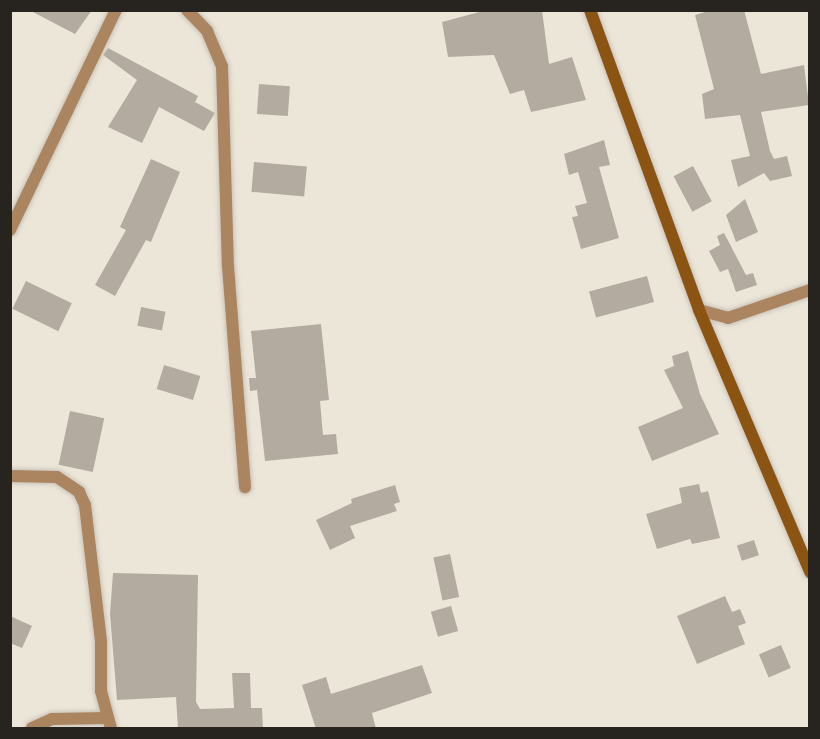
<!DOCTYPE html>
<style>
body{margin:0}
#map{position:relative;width:820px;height:739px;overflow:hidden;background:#ece6d9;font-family:Bitter,serif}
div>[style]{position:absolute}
.building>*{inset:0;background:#b3aba0;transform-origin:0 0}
.roads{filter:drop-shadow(0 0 2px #c9c3b8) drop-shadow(0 0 2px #c9c3b8)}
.minor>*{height:12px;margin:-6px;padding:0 6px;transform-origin:6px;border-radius:6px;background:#ab8460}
.secondary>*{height:12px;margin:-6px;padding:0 6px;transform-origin:6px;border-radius:6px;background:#8b5412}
span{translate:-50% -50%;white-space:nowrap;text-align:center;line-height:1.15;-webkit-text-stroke:5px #faf3e7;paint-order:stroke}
.frame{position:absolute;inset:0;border:12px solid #272420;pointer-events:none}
</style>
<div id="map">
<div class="building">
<i style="clip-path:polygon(29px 10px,92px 10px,75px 34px)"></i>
<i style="clip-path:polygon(487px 10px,542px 10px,549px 64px,572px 57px,586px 100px,531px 112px,524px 90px,510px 94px,494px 55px,448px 57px,442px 22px)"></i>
<i style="clip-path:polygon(712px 10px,744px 10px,761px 74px,804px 65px,809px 105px,761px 112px,770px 151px,774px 159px,787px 156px,792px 176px,770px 181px,764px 173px,738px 187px,731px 160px,750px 156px,740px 115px,705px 119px,702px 94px,714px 89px,695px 15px)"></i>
<i style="clip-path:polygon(108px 48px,198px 96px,195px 102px,215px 113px,204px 131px,159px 107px,142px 143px,108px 127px,137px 80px,103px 55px)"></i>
<i style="left:259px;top:84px;width:31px;height:30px;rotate:4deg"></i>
<i style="clip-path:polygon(604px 140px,610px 165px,599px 167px,619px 238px,581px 249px,572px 217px,578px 216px,575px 206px,587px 203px,578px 172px,569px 175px,564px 154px)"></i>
<i style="clip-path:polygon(151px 159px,180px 172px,151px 242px,146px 240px,115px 296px,95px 285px,126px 230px,120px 227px)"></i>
<i style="left:254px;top:162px;width:53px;height:30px;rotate:5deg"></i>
<i style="left:693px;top:166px;width:40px;height:22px;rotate:62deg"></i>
<i style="clip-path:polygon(745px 199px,758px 232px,736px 242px,726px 215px)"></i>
<i style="clip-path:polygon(724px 233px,746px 275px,753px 273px,757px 285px,736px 292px,728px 269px,720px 272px,709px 251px,720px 245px,717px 236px)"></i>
<i style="left:647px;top:276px;width:27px;height:60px;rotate:75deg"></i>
<i style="left:26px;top:281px;width:51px;height:31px;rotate:26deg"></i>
<i style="left:141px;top:307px;width:25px;height:19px;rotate:11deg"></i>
<i style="clip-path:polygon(321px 324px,329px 400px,320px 401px,323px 435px,336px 434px,338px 454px,265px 461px,257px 390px,250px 391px,249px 378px,256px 378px,251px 331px)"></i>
<i style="clip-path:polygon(688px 351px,700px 394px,719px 434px,652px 461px,638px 427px,683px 408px,664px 370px,674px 366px,672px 356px)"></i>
<i style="left:164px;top:365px;width:38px;height:25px;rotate:17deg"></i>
<i style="left:70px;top:411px;width:35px;height:55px;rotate:12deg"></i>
<i style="clip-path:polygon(699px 484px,701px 493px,708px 491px,720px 538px,692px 544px,690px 539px,657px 549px,646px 514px,682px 503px,679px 488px)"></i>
<i style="clip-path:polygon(395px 485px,400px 502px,394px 504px,397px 511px,350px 526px,355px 538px,330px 550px,316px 520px,352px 503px,351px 499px)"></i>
<i style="left:754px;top:540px;width:16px;height:18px;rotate:72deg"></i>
<i style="left:450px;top:554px;width:44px;height:17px;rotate:78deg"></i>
<i style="clip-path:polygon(113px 573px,198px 575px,196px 702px,200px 709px,234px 708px,232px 673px,250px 673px,251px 708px,262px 708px,263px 729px,178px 729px,176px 697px,117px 700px,110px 614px)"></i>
<i style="clip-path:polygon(725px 596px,732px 612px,740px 609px,746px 623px,738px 626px,745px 644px,697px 664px,677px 616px)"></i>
<i style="left:451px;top:606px;width:26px;height:21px;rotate:74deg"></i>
<i style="clip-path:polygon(10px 616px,32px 626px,22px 648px,10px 643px)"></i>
<i style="left:781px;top:645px;width:25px;height:24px;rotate:67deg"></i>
<i style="clip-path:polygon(422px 665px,432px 693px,372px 713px,376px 729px,316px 729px,302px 685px,326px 677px,331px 694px)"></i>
</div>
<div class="roads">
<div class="minor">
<i style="left:187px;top:10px;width:29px;rotate:46deg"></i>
<i style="left:207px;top:31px;width:38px;rotate:67deg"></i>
<i style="left:222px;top:66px;width:200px;rotate:88.3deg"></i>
<i style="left:228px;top:266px;width:222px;rotate:85.6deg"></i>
<i style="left:10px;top:230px;width:244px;rotate:-64.3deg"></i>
<i style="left:699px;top:310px;width:30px;rotate:15deg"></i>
<i style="left:728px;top:318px;width:87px;rotate:-18.9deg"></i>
<i style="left:10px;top:476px;width:47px;rotate:1.2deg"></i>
<i style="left:57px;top:477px;width:27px;rotate:34deg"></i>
<i style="left:79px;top:492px;width:14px;rotate:65deg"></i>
<i style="left:85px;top:505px;width:138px;rotate:83.3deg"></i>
<i style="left:101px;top:642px;width:49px;rotate:90deg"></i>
<i style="left:101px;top:691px;width:38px;rotate:75deg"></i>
<i style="left:32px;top:728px;width:22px;rotate:-24deg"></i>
<i style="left:52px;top:719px;width:56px;rotate:-1deg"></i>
</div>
<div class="secondary">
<i style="left:590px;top:10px;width:319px;rotate:70deg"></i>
<i style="left:699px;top:310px;width:285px;rotate:67deg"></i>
</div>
</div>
<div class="frame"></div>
</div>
